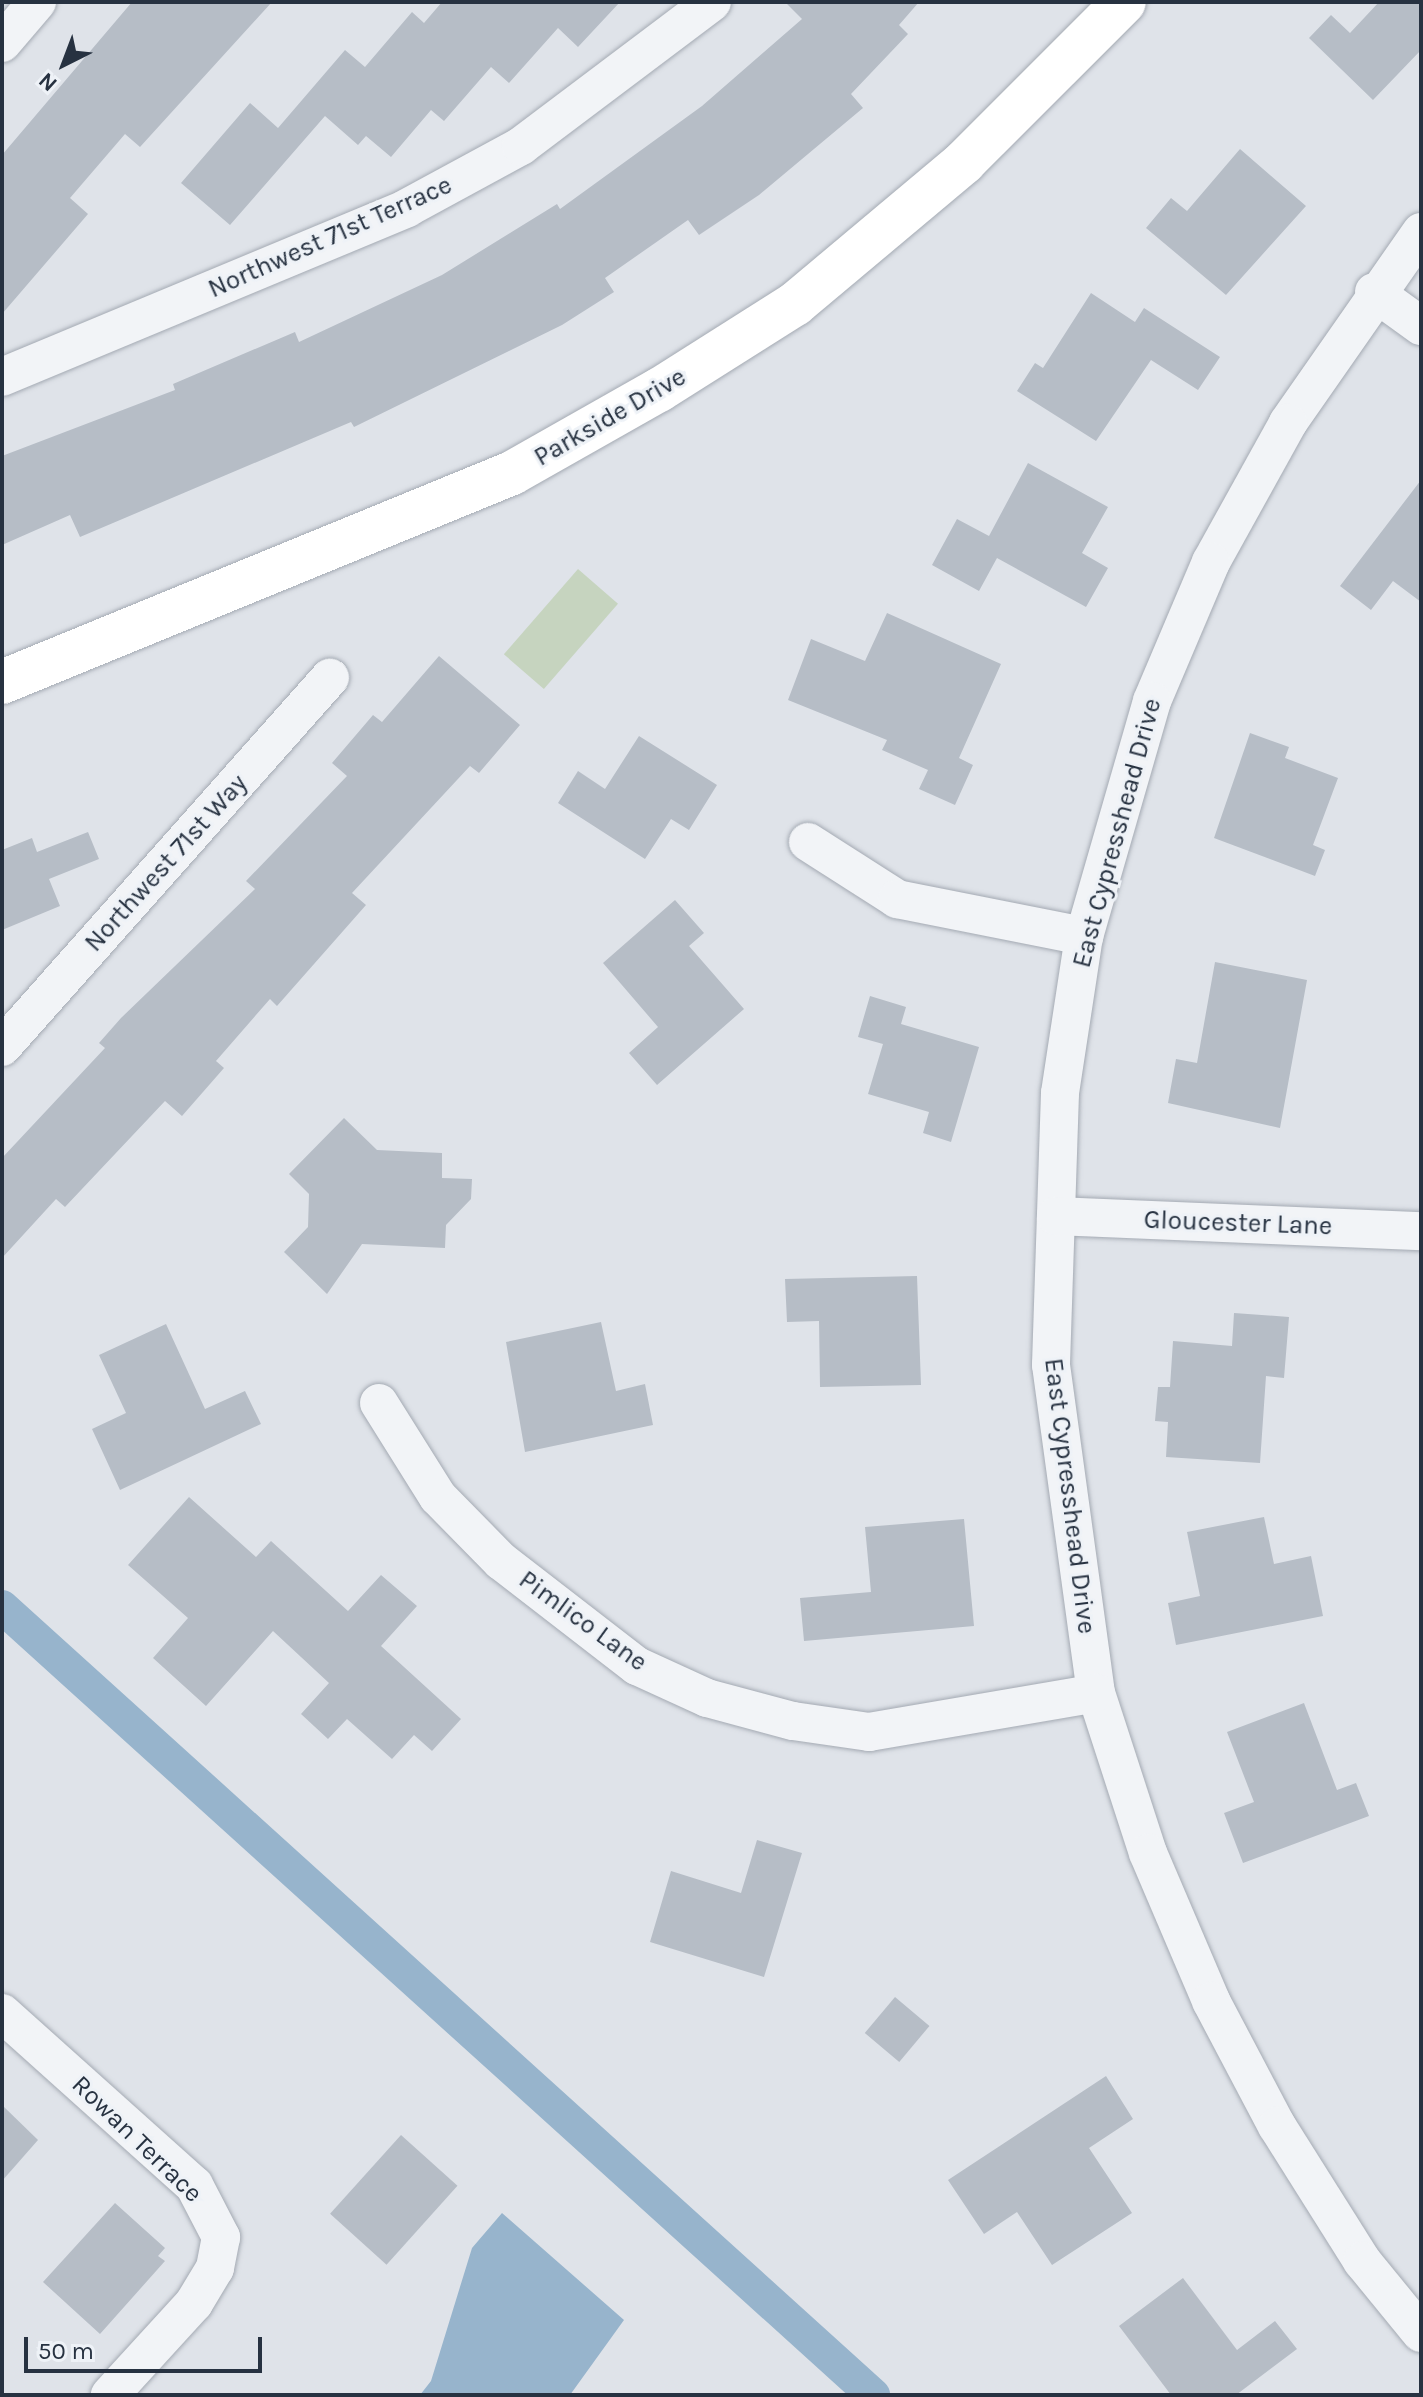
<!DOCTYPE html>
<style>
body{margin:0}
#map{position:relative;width:1423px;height:2397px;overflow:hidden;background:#dfe3e9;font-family:Karla,sans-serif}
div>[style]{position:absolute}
.green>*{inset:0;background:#c6d4bf;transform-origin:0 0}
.water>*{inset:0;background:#97b4cc}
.canal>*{height:34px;margin:-17px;padding:0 17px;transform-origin:17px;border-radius:17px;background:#97b4cc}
.building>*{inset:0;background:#b6bdc6;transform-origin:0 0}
.roads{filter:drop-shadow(0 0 2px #a4aab3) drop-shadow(0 0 2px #a4aab3)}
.street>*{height:38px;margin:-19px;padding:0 19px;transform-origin:19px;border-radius:19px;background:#f2f4f7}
.secondary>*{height:44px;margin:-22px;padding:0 22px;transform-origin:22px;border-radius:22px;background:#fff}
span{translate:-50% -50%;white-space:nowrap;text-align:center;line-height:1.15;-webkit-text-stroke:6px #eef2f7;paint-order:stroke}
.street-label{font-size:26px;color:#273241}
.frame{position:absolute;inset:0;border:4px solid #273241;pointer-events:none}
.north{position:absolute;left:24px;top:24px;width:80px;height:80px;-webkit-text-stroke:6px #eef2f7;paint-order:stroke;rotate:222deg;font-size:22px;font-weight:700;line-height:32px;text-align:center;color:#273241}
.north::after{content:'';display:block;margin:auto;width:28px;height:36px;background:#273241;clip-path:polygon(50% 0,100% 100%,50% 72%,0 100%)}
.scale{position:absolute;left:24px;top:2337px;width:238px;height:36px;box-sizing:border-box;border:4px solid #273241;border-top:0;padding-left:10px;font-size:24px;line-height:28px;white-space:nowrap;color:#273241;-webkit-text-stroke:6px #eef2f7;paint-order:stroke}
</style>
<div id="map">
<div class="green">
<i style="left:578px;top:569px;width:53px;height:113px;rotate:41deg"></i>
</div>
<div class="water">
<i style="clip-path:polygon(502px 2213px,624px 2320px,570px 2395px,420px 2395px,431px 2381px,472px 2248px)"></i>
</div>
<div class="canal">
<i style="left:2px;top:1607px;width:1175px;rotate:42.14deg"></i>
</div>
<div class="building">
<i style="clip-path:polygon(132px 2px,272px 2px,140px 147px,125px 134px,70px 198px,88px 214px,2px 314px,2px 155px)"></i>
<i style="clip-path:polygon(442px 2px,620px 2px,578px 47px,558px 28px,509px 83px,491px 67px,444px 121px,431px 110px,391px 157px,366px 136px,358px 145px,325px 116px,230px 225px,181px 183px,250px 103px,278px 128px,345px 50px,365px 67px,412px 12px,424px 23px)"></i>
<i style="clip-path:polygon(785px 2px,919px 2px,899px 25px,908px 34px,851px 94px,863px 108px,759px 195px,699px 235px,688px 220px,605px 278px,614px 292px,562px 325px,354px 427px,351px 422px,80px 537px,70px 515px,2px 545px,2px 456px,175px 390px,173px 384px,295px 332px,299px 342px,442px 275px,557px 204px,560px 209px,702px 106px,802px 19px)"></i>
<i style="clip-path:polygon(1379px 2px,1421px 2px,1421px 50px,1373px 100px,1309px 38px,1331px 15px,1350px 33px)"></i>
<i style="clip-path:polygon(1240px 149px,1306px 206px,1226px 295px,1146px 228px,1171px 198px,1187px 211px)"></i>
<i style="clip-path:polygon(1091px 293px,1135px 322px,1144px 308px,1220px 357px,1198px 390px,1151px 360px,1096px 441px,1017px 391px,1035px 363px,1043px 368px)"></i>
<i style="clip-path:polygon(1028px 463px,1108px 507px,1082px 553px,1108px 568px,1086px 607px,997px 558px,979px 591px,932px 565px,957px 519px,989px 536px)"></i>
<i style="clip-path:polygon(1421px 480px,1421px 602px,1393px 581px,1371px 610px,1340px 586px)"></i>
<i style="clip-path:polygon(887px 613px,1001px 664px,959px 758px,973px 765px,955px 805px,919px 789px,928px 770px,882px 750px,887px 740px,788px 700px,811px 639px,865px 661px)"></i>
<i style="clip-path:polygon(439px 656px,520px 725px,479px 773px,470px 766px,352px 893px,366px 905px,277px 1006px,270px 999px,216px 1061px,224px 1068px,182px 1116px,165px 1101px,65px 1207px,56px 1199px,2px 1258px,2px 1158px,105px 1048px,99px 1043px,121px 1018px,255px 889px,246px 881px,347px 776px,332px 763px,373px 715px,382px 722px)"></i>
<i style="clip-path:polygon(1250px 733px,1289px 747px,1285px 758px,1338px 778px,1313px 845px,1325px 850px,1315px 876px,1214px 838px)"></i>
<i style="clip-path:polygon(639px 736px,717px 785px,689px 830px,671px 819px,645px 859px,558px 803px,578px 771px,605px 789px)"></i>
<i style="clip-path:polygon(88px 832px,99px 859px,49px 879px,60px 906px,2px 930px,2px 850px,32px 838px,37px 852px)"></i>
<i style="clip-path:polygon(675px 900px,704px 933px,689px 946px,744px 1009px,657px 1085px,629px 1053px,658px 1027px,603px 963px)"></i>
<i style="clip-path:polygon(1215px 962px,1307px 980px,1280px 1128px,1168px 1103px,1176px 1059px,1197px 1063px)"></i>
<i style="clip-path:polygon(870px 996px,906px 1007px,901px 1024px,979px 1047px,951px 1142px,923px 1133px,929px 1112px,868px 1094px,883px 1044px,858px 1037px)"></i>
<i style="clip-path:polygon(344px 1118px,377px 1150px,442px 1153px,442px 1178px,472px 1179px,471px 1199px,446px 1225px,445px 1248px,362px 1244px,327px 1294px,284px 1252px,308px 1227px,309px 1194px,289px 1174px)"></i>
<i style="clip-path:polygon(917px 1276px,921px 1385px,820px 1387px,819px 1321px,787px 1322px,785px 1279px)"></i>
<i style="clip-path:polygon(1234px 1313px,1289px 1317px,1284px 1378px,1266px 1376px,1260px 1463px,1166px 1457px,1168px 1422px,1155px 1421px,1158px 1387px,1170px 1387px,1173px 1341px,1232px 1346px)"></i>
<i style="clip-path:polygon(601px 1322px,616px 1391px,645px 1384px,653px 1425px,525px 1452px,506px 1342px)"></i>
<i style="clip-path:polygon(166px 1324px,205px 1409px,245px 1391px,261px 1424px,120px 1490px,92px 1429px,126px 1413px,99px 1355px)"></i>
<i style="clip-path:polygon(189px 1497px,256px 1557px,271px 1541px,348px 1611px,381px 1575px,417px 1606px,381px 1646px,461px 1719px,432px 1751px,414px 1735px,392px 1759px,347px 1719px,328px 1739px,301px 1714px,329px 1683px,273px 1631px,206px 1706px,153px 1658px,188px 1618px,128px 1565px)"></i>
<i style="clip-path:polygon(1264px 1517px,1274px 1564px,1311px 1556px,1323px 1616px,1176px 1645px,1168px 1603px,1200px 1596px,1187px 1532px)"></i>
<i style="clip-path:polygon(964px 1519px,974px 1626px,804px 1641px,800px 1598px,871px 1592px,865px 1527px)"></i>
<i style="clip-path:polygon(1304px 1703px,1337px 1790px,1356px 1783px,1369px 1816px,1243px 1863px,1224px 1813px,1254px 1802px,1227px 1732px)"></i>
<i style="clip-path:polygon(757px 1840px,802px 1853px,764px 1977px,650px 1942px,671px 1871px,741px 1893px)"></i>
<i style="left:895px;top:1997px;width:45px;height:47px;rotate:40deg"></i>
<i style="clip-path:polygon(1106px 2076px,1133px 2119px,1089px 2148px,1132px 2213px,1052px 2265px,1017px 2212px,984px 2234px,948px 2180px)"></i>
<i style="clip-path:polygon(2px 2105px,38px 2140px,2px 2181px)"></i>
<i style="left:401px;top:2135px;width:76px;height:106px;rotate:42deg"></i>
<i style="clip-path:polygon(115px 2203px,165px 2248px,158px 2256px,165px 2261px,100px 2334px,43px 2282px)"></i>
<i style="clip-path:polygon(1183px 2278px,1237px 2350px,1275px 2321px,1297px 2349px,1236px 2395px,1171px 2395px,1119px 2326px)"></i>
</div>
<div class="roads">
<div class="street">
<i style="left:2px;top:43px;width:54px;rotate:-49.5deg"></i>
<i style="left:1421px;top:232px;width:233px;rotate:124.9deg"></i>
<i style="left:1288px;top:423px;width:159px;rotate:119deg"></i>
<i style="left:1211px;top:562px;width:151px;rotate:113deg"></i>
<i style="left:1152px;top:701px;width:245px;rotate:106.1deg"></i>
<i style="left:1084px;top:936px;width:159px;rotate:98.7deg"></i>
<i style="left:1060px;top:1093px;width:272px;rotate:91.9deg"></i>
<i style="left:1051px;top:1365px;width:331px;rotate:82.2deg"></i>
<i style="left:1096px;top:1693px;width:168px;rotate:72deg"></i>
<i style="left:1148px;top:1853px;width:161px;rotate:66.9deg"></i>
<i style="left:1211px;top:2001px;width:141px;rotate:62.2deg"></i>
<i style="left:1277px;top:2126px;width:160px;rotate:57.8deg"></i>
<i style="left:1362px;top:2261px;width:93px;rotate:50.7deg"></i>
<i style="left:1374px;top:292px;width:58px;rotate:35.9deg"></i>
<i style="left:2px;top:377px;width:439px;rotate:-22.6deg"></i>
<i style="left:407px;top:208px;width:130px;rotate:-28.5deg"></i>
<i style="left:521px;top:146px;width:239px;rotate:-37deg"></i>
<i style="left:808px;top:842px;width:106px;rotate:32.6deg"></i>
<i style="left:897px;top:899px;width:191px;rotate:11.2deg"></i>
<i style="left:2px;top:1047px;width:494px;rotate:-48.4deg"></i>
<i style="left:1056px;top:1216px;width:365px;rotate:2.4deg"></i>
<i style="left:379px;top:1403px;width:111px;rotate:57.9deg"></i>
<i style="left:438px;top:1497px;width:90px;rotate:45.5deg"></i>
<i style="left:501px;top:1561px;width:172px;rotate:37.7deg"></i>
<i style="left:637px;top:1666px;width:77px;rotate:24.6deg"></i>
<i style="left:707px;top:1698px;width:89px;rotate:15deg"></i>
<i style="left:793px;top:1721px;width:77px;rotate:8.2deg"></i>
<i style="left:869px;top:1732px;width:230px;rotate:-9.7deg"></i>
<i style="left:2px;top:2013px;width:258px;rotate:41.9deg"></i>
<i style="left:194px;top:2185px;width:59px;rotate:62.6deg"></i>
<i style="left:221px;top:2237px;width:32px;rotate:101deg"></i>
<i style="left:215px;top:2268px;width:41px;rotate:121deg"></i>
<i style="left:194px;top:2303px;width:125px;rotate:132.4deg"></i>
</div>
<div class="secondary">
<i style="left:2px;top:682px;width:551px;rotate:-22.28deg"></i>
<i style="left:512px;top:473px;width:169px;rotate:-29.5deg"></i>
<i style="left:659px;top:390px;width:161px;rotate:-32.3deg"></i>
<i style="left:795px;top:304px;width:221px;rotate:-40deg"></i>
<i style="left:964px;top:162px;width:226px;rotate:-45deg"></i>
</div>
</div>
<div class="street-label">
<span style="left:330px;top:237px;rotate:-24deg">Northwest 71st Terrace</span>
<span style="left:610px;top:417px;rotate:-30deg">Parkside Drive</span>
<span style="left:1117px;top:833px;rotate:-75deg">East Cypresshead Drive</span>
<span style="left:166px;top:863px;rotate:-48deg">Northwest 71st Way</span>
<span style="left:1238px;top:1223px;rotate:2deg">Gloucester Lane</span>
<span style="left:1070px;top:1496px;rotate:83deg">East Cypresshead Drive</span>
<span style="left:583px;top:1621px;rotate:36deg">Pimlico Lane</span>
<span style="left:137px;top:2139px;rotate:44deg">Rowan Terrace</span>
</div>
<div class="frame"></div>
<div class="north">N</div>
<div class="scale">50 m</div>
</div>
